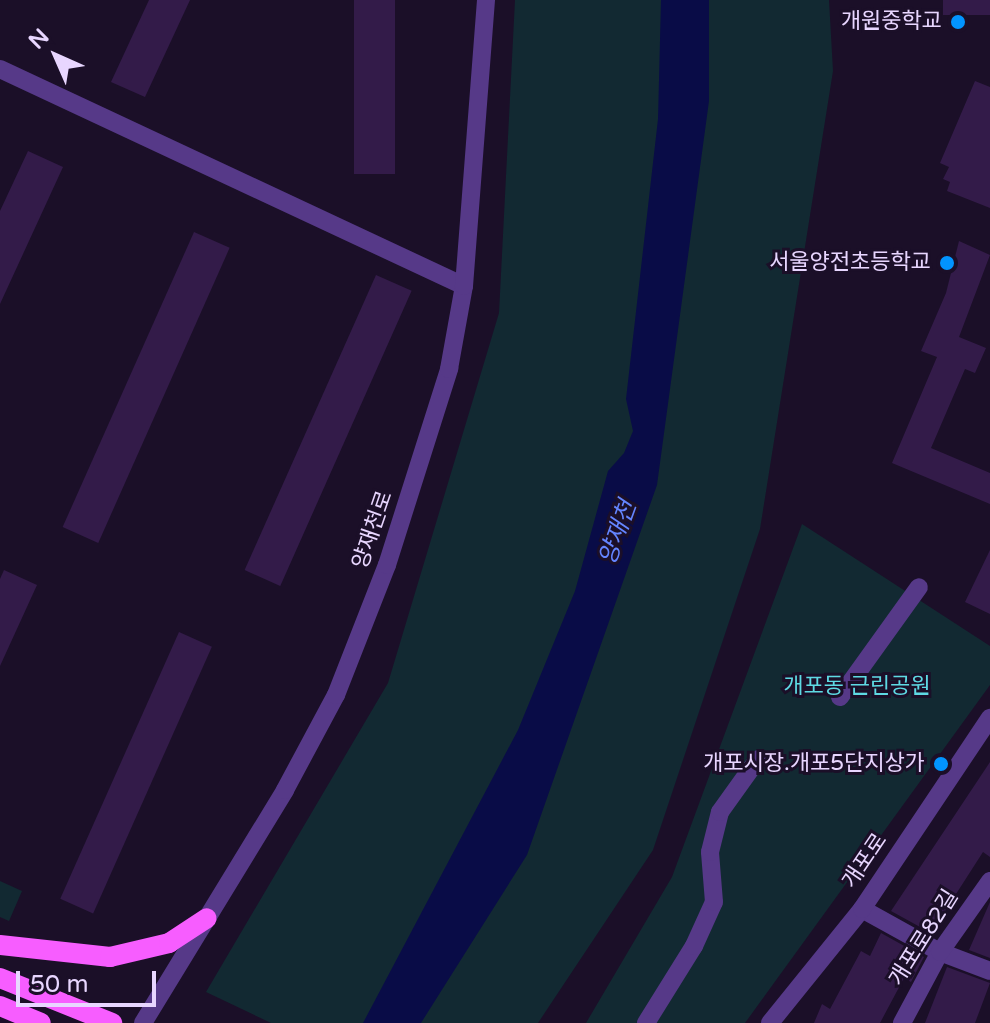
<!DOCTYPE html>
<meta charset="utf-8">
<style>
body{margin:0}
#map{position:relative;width:990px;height:1023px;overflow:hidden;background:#1b0f28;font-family:"Varela Round","Noto Sans KR",sans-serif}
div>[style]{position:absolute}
.green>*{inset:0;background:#122932}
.water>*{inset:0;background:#090c47}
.building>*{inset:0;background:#331b49;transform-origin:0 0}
.minor>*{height:18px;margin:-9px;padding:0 9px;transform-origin:9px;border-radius:9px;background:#563988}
.major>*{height:20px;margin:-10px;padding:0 10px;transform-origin:10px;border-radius:10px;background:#f75dff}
.dots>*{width:22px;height:22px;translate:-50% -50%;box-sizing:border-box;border:4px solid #1b0f28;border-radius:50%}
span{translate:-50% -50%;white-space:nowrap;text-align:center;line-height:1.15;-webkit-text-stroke:6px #1b0f28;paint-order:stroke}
.poi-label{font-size:22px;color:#e8d6ff}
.right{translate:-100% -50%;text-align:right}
.street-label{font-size:22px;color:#e8d6ff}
.park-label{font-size:22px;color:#5ed9e3}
.water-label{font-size:24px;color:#6485ff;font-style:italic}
.north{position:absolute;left:16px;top:16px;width:80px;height:80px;-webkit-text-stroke:6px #1b0f28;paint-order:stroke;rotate:315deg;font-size:22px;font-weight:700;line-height:32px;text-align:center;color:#e8d6ff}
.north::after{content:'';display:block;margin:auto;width:28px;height:36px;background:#e8d6ff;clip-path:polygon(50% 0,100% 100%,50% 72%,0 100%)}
.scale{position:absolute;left:16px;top:971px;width:140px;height:36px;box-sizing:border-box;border:4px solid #e8d6ff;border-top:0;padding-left:10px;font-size:24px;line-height:28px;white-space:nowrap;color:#e8d6ff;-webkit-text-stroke:6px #1b0f28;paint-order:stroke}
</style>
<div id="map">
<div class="green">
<i style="clip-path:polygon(515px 0,829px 0,833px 71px,760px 529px,653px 850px,538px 1023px,271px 1023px,206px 992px,388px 683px,499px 313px)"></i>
<i style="clip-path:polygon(802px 524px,990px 646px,990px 685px,745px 1023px,586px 1023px,672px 877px)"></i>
<i style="clip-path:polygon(0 881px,22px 891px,9px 921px,0 917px)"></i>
</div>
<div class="water">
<i style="clip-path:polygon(661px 0,709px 0,709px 101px,657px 485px,527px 855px,421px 1023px,363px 1023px,518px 730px,575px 591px,608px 471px,624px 453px,633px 431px,626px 399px,658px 119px)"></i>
</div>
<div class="building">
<i style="clip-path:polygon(149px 0,190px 0,145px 97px,111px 82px)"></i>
<i style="left:354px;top:0;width:41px;height:174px"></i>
<i style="left:943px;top:0;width:47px;height:15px"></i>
<i style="clip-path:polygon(975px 81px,990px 87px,990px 208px,947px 191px,950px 182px,943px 179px,949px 167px,940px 163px)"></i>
<i style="clip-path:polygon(28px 151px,63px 167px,0 304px,0 211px)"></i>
<i style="left:194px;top:232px;width:39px;height:323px;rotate:24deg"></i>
<i style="clip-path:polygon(959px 241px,990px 255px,959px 337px,986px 348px,975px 373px,965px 369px,931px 448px,990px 473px,990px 504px,892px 463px,937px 357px,921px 351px,946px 293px)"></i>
<i style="left:376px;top:275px;width:39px;height:323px;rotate:24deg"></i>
<i style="clip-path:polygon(990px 550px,990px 614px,965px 602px)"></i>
<i style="clip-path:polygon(4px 570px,37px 585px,0 666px,0 579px)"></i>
<i style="left:179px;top:632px;width:36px;height:292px;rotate:24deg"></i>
<i style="clip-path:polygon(990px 762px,990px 857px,983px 852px,931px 933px,891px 911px)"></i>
<i style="clip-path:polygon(990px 902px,990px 958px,969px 950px)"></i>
<i style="clip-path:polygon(881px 933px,924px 957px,911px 982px,904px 978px,880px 1023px,814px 1023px,822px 1004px,830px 1009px,861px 951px,870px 956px)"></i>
<i style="clip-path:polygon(947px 967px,990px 983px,975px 1023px,925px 1023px)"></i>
</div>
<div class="minor">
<i style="left:0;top:69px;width:512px;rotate:25.06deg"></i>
<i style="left:840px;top:697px;width:135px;rotate:-54.3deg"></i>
<i style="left:862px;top:909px;width:89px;rotate:28.9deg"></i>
<i style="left:940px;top:952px;width:53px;rotate:20.8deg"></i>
<i style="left:143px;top:1023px;width:273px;rotate:-58.6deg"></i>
<i style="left:285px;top:790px;width:108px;rotate:-61.8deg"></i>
<i style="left:336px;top:695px;width:140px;rotate:-68.6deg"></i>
<i style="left:387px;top:565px;width:206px;rotate:-72.4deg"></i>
<i style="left:449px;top:369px;width:84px;rotate:-79.8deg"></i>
<i style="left:464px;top:286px;width:287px;rotate:-85.6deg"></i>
<i style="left:646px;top:1023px;width:91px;rotate:-58.1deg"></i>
<i style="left:694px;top:946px;width:48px;rotate:-65.6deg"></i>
<i style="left:714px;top:902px;width:50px;rotate:-94.6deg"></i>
<i style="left:710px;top:852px;width:41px;rotate:-76deg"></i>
<i style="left:720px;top:812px;width:65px;rotate:-54.4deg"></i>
<i style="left:770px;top:1023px;width:146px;rotate:-51.1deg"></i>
<i style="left:862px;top:909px;width:230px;rotate:-56.2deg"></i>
<i style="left:902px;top:1023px;width:81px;rotate:-61.8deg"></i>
<i style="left:940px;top:952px;width:87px;rotate:-54.8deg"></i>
</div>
<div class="major">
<i style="left:0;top:945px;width:111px;rotate:6.2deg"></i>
<i style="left:110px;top:957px;width:61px;rotate:-13.3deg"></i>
<i style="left:169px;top:943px;width:45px;rotate:-33.3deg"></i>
<i style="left:0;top:978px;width:121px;rotate:21.9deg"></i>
<i style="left:0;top:1006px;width:44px;rotate:22.5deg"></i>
</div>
<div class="dots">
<i style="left:958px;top:22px;background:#0294ff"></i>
<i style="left:947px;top:263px;background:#0294ff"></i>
<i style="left:941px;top:764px;background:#0294ff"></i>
</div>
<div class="poi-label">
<span class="right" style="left:942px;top:22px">개원중학교</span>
<span class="right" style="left:931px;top:263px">서울양전초등학교</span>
<span class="right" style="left:925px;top:764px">개포시장.개포5단지상가</span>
</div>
<div class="street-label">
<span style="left:373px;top:530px;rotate:-71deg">양재천로</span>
<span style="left:865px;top:861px;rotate:-56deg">개포로</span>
<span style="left:924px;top:938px;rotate:-58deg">개포로82길</span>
</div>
<div class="park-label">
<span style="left:857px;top:687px">개포동 근린공원</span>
</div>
<div class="water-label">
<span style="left:618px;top:533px;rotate:-70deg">양재천</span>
</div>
<div class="north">N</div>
<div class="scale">50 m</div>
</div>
